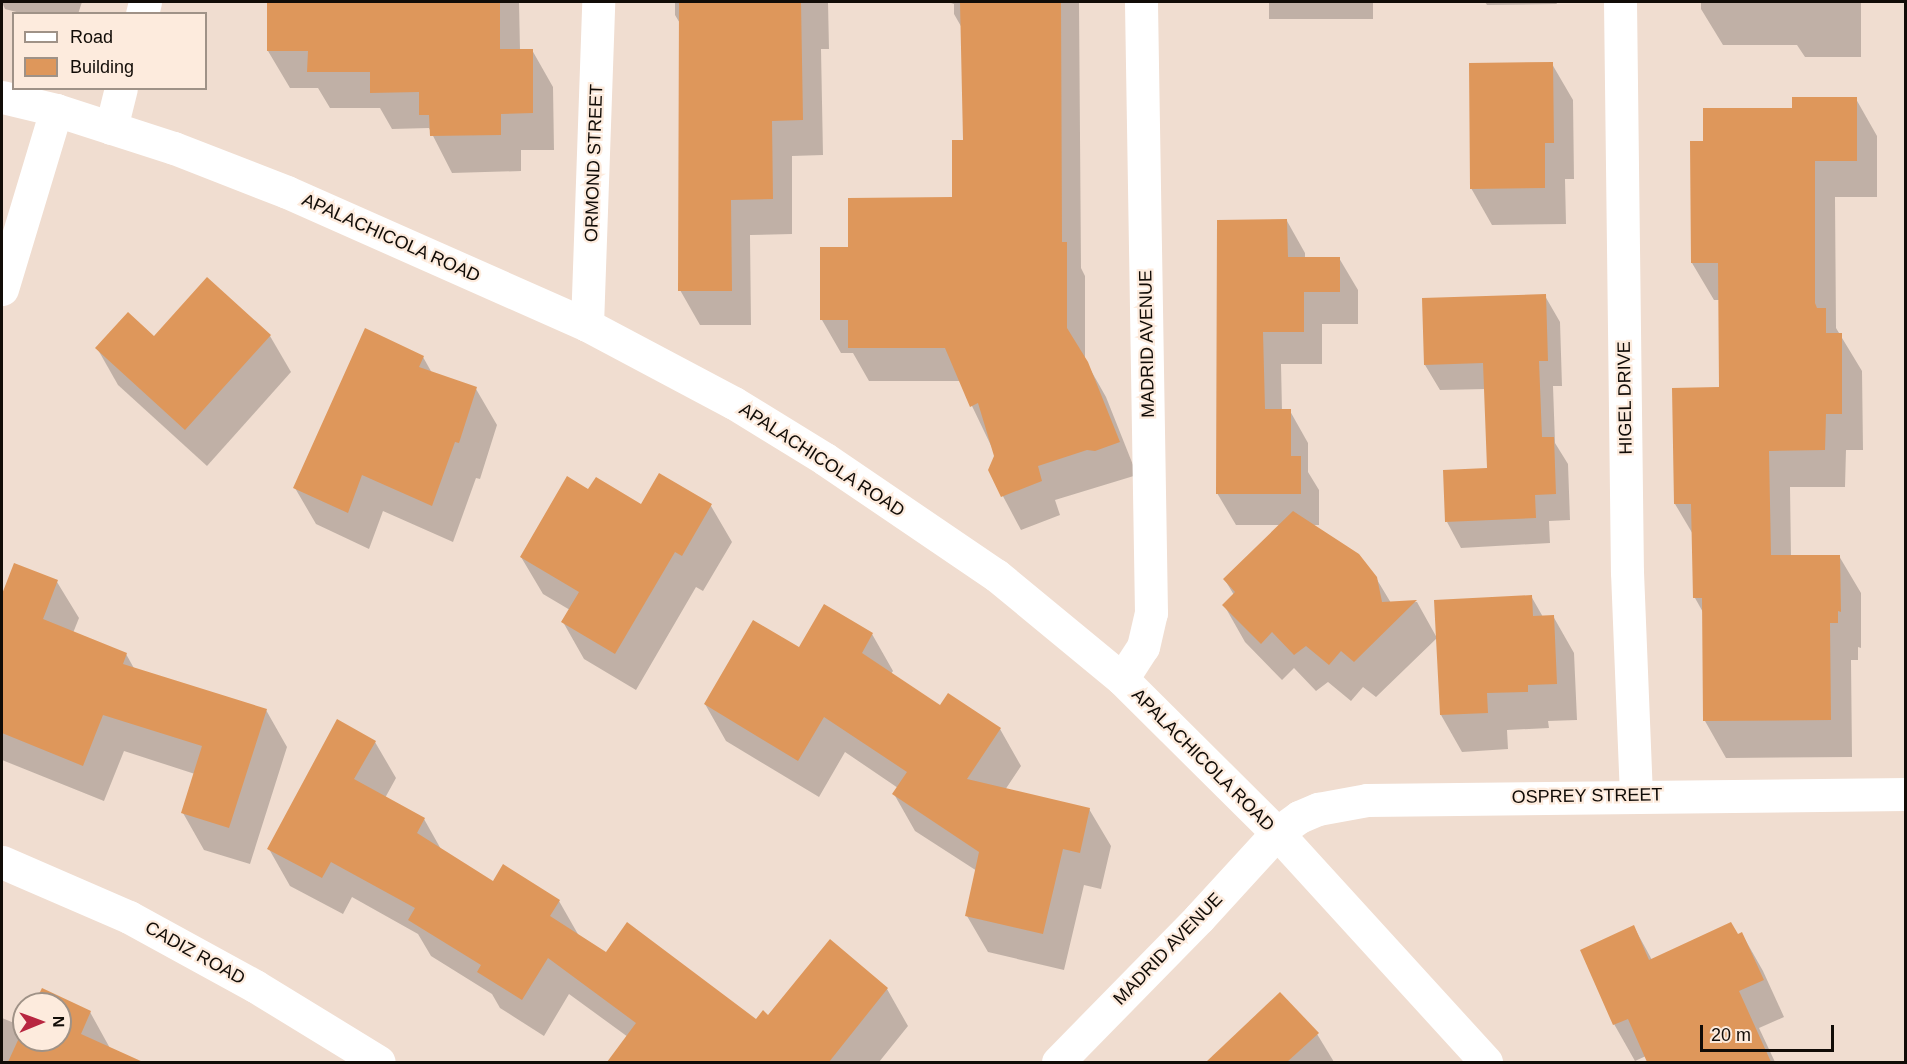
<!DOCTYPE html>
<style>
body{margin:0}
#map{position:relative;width:1907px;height:1064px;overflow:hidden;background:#f0ddd0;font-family:Helvetica,sans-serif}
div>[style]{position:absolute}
.shadow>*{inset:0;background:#0003;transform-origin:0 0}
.building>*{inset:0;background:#de975b}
.minor>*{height:33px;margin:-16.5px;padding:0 16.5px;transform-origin:16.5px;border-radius:16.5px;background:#fff}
span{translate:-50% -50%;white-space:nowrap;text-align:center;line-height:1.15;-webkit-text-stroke:4.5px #fdebdd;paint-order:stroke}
.street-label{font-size:18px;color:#110c07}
.frame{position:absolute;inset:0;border:3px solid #110c07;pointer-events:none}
.legend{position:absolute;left:12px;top:12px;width:195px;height:78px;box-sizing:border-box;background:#fdebdd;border:2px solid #9f9287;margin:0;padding:8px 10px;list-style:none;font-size:18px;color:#110c07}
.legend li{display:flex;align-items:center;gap:12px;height:30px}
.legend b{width:30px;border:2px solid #9f9287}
.north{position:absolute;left:12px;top:992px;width:60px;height:60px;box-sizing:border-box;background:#fdebdd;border:2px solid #9f9287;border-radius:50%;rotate:89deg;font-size:16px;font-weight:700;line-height:24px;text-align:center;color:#110c07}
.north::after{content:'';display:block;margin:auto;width:21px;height:27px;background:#b82640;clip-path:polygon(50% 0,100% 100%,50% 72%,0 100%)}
.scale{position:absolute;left:1700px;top:1025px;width:134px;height:27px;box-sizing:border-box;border:3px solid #110c07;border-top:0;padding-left:8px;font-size:18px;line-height:21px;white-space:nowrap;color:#110c07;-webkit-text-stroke:4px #fdebdd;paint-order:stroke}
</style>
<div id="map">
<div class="shadow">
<i style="clip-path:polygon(2px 2px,82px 2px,78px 14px,24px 14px,5px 9px)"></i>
<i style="clip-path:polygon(268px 2px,519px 2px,520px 50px,532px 50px,553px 87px,554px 150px,521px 150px,521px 171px,452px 173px,429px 128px,392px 129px,380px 108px,330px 108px,318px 88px,290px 88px,268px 51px)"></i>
<i style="clip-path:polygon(675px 2px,828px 2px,829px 49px,821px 49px,823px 155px,792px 156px,792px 234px,750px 235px,751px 325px,700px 325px,680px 290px,681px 25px,675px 15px)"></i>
<i style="clip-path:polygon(948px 2px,1079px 2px,1081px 268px,1085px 276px,1085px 360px,1106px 397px,1137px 475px,1055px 500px,1060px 515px,1021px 530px,989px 470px,996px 456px,960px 381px,869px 381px,853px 353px,841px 353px,822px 320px,849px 248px,953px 199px,964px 142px,962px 28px,954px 14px,954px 4px)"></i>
<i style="left:1269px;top:2px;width:104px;height:17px"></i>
<i style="clip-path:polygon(1485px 2px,1556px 2px,1557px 4px,1487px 5px)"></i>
<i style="clip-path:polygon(1701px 2px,1861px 2px,1861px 57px,1805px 57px,1797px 45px,1723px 45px,1701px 9px)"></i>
<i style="clip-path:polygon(1552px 64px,1573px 100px,1574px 179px,1565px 179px,1566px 224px,1492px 225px,1471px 188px)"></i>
<i style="clip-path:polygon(1856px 99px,1877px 136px,1877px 197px,1835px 197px,1836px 328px,1862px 371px,1863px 450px,1846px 450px,1845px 487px,1790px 487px,1791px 557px,1839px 556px,1861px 593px,1861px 648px,1858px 647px,1858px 660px,1851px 660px,1852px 757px,1726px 758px,1705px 721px,1704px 614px,1695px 598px,1694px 536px,1675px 504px,1721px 389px,1720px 300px,1714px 300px,1692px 263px,1704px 142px,1794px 109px)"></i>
<i style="clip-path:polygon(1287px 221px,1305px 253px,1305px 258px,1339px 258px,1358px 290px,1358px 324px,1322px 324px,1322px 364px,1281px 364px,1282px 411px,1290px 411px,1308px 443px,1308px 472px,1319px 490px,1319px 525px,1312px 525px,1376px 578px,1391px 603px,1417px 602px,1437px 638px,1531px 596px,1543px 617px,1553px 616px,1574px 653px,1577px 720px,1548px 721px,1549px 728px,1507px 730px,1508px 749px,1462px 752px,1441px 715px,1437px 638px,1376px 697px,1363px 687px,1351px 701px,1328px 682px,1316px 691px,1294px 668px,1282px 680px,1245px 642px,1224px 605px,1234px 595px,1225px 580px,1280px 525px,1236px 525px,1217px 493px)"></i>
<i style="clip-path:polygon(1545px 296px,1560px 322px,1562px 386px,1553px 386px,1555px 443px,1568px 464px,1570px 520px,1549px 521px,1550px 543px,1461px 548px,1447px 522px,1489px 469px,1486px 389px,1440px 390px,1425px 365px)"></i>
<i style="clip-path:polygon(270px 336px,291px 372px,207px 466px,118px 385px,97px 348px,154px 338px)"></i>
<i style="clip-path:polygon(423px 357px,432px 373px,476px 389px,497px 425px,480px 479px,476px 478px,453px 542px,383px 511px,369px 549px,316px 524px,295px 488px)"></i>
<i style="clip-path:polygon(589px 491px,641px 506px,711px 506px,732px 542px,703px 591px,696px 587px,636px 690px,584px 659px,563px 622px,570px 610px,543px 594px,521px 557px)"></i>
<i style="clip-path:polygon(14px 565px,57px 582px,79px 618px,73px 633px,126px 654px,135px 670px,266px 710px,287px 747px,250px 864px,204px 850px,183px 813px,195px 774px,124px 751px,104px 801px,2px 760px,2px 598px)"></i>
<i style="clip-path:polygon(872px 634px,893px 671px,891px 674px,940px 707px,1000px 729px,1021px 766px,1005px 790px,1089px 809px,1111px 846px,1101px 889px,1084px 885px,1064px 970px,988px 952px,967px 916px,977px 871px,915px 831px,894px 794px,898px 788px,845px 752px,819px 797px,726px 741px,705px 704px,800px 649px)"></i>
<i style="clip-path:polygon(375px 742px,396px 778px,385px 798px,424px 819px,442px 851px,494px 883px,559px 901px,579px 936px,606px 954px,757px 1021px,769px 1017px,830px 942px,887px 989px,908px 1026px,879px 1062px,609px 1062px,628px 1037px,569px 994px,544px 1036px,500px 1008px,492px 994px,431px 956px,418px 934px,352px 897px,343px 914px,290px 886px,269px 849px)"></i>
<i style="clip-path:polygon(1634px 927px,1652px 960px,1742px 934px,1763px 971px,1784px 1017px,1759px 1028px,1775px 1062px,1649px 1062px,1646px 1056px,1635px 1061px,1614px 1024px)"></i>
<i style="clip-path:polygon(43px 990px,90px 1012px,111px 1050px,139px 1062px,2px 1062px,2px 1018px,24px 1027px,24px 1040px,60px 1040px,60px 1004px,36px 1004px)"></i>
<i style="clip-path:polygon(1280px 994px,1317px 1034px,1334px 1062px,1208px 1062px)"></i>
</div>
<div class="building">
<i style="clip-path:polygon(267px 2px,500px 2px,500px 49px,533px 49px,533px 113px,501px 114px,501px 135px,430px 136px,429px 115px,419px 115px,419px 92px,370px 93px,370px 72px,307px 72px,308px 51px,267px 51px)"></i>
<i style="clip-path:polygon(679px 2px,801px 2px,803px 120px,772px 121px,773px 199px,731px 200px,732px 291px,678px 291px)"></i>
<i style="clip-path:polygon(960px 2px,1061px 2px,1062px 242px,1067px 242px,1067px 328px,1088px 362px,1120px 442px,1095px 451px,1087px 450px,1038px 466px,1042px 481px,1001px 497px,988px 470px,994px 456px,978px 403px,970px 407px,945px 348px,848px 348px,848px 320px,820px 320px,820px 247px,848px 247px,848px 198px,952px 197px,952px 140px,963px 140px)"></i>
<i style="clip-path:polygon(1553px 62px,1554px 143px,1545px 143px,1545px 188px,1470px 189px,1469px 63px)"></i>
<i style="clip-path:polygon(1792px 97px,1857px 97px,1857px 161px,1815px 161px,1815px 303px,1817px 308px,1826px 308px,1826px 333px,1842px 333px,1842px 414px,1826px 414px,1825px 450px,1769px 451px,1771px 555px,1840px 555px,1841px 612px,1838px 611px,1838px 623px,1830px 623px,1831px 720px,1703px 721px,1702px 598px,1693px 598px,1691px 504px,1674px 504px,1672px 388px,1719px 387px,1718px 263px,1691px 263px,1690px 141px,1703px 141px,1703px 108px,1792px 108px)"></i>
<i style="clip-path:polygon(1287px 219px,1288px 257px,1340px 257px,1340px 292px,1304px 292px,1304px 332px,1263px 332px,1265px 409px,1291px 409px,1291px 456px,1301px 456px,1301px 494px,1216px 494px,1217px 220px)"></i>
<i style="clip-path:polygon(207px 277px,271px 335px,185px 430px,95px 348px,128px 312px,154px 336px)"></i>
<i style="clip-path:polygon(1546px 294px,1548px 361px,1539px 361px,1542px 437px,1554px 437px,1556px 494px,1535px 495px,1536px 518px,1445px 522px,1443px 470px,1487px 468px,1483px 363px,1424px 365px,1422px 298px)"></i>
<i style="clip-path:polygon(365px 328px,424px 356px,419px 367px,477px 387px,459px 443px,455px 442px,432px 506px,362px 475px,348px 513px,293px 488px)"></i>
<i style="clip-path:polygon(659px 473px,712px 504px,682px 556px,675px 552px,615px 654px,561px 622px,579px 592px,520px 557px,567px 476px,588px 489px,596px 477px,641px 504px)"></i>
<i style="clip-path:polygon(1293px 511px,1359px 554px,1377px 577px,1382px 602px,1417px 600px,1354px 662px,1341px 651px,1329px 665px,1306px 646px,1294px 655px,1272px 632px,1261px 644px,1222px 605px,1235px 592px,1223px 579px)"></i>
<i style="clip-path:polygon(14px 563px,58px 580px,43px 619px,127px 653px,123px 664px,267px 709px,229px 828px,181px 813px,202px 746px,103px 715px,83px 766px,2px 733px,2px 594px)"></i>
<i style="clip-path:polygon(1532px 595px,1533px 616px,1554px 615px,1557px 684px,1528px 685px,1528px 692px,1487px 693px,1488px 713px,1440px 715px,1434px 600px)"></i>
<i style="clip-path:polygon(824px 604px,873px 633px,862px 653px,940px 705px,948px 693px,1001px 728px,967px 779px,1090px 808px,1080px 853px,1063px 849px,1043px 934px,965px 916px,979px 852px,892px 794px,907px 772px,824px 717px,798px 761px,704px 704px,753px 620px,799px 647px)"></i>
<i style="clip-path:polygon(337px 719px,376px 741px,354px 779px,425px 818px,417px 833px,493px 881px,503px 864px,560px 900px,550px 916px,606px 952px,627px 922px,756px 1019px,763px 1010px,768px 1015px,830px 939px,888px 988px,829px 1062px,607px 1062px,636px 1023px,548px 958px,522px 1000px,477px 972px,481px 965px,408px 920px,415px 908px,331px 862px,322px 878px,267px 849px)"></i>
<i style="clip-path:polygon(1731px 922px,1738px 934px,1742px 932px,1764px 980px,1739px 991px,1771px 1062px,1647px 1062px,1628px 1019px,1613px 1025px,1580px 950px,1634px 925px,1649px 960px)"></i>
<i style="clip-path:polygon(42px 988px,91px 1011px,81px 1034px,143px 1062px,8px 1062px,24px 1027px,24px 1040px,60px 1040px,60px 1004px,34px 1004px)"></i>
<i style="clip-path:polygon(1280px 992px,1319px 1033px,1287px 1062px,1206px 1062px)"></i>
</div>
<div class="minor">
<i style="left:1620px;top:2px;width:570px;rotate:89.3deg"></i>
<i style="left:1627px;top:572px;width:223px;rotate:87.7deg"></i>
<i style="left:142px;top:14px;width:12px;rotate:-76deg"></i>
<i style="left:2px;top:97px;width:56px;rotate:13.5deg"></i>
<i style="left:56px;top:110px;width:124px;rotate:17.9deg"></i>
<i style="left:174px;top:148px;width:121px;rotate:21.3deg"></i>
<i style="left:287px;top:192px;width:328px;rotate:23.9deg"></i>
<i style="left:587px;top:325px;width:166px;rotate:28deg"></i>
<i style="left:734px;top:403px;width:107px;rotate:31.6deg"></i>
<i style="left:825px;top:459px;width:207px;rotate:34.2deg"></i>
<i style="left:996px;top:575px;width:163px;rotate:39.5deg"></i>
<i style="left:1122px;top:679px;width:218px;rotate:44.8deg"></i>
<i style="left:1277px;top:833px;width:310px;rotate:47.6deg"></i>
<i style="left:111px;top:128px;width:41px;rotate:-76deg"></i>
<i style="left:2px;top:289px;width:187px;rotate:-73.2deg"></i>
<i style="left:587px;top:325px;width:323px;rotate:-88deg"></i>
<i style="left:1122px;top:679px;width:38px;rotate:-57deg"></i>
<i style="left:1143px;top:647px;width:35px;rotate:-77deg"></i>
<i style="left:1151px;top:613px;width:611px;rotate:-90.94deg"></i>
<i style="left:2px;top:862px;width:138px;rotate:23.4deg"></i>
<i style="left:129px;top:917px;width:144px;rotate:28.7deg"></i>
<i style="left:255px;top:986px;width:145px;rotate:31.5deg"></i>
<i style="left:1058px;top:1062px;width:202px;rotate:-45.6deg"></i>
<i style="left:1199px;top:918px;width:115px;rotate:-47.5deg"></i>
<i style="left:1277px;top:833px;width:27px;rotate:-36deg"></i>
<i style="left:1299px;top:817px;width:21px;rotate:-23deg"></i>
<i style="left:1318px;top:809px;width:50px;rotate:-10.4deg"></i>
<i style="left:1367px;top:800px;width:539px;rotate:-0.64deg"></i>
</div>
<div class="street-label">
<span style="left:594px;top:163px;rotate:-88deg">ORMOND STREET</span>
<span style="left:391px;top:238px;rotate:24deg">APALACHICOLA ROAD</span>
<span style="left:1147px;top:344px;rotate:-91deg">MADRID AVENUE</span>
<span style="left:1625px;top:398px;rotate:-91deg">HIGEL DRIVE</span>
<span style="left:822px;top:460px;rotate:33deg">APALACHICOLA ROAD</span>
<span style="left:1203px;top:760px;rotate:45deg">APALACHICOLA ROAD</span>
<span style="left:1587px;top:796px;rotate:-1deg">OSPREY STREET</span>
<span style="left:1168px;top:949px;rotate:-46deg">MADRID AVENUE</span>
<span style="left:195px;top:953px;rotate:29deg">CADIZ ROAD</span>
</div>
<div class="frame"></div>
<ul class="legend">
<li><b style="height:8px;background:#fff"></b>Road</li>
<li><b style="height:16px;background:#de975b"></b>Building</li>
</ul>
<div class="north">N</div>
<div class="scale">20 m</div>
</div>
